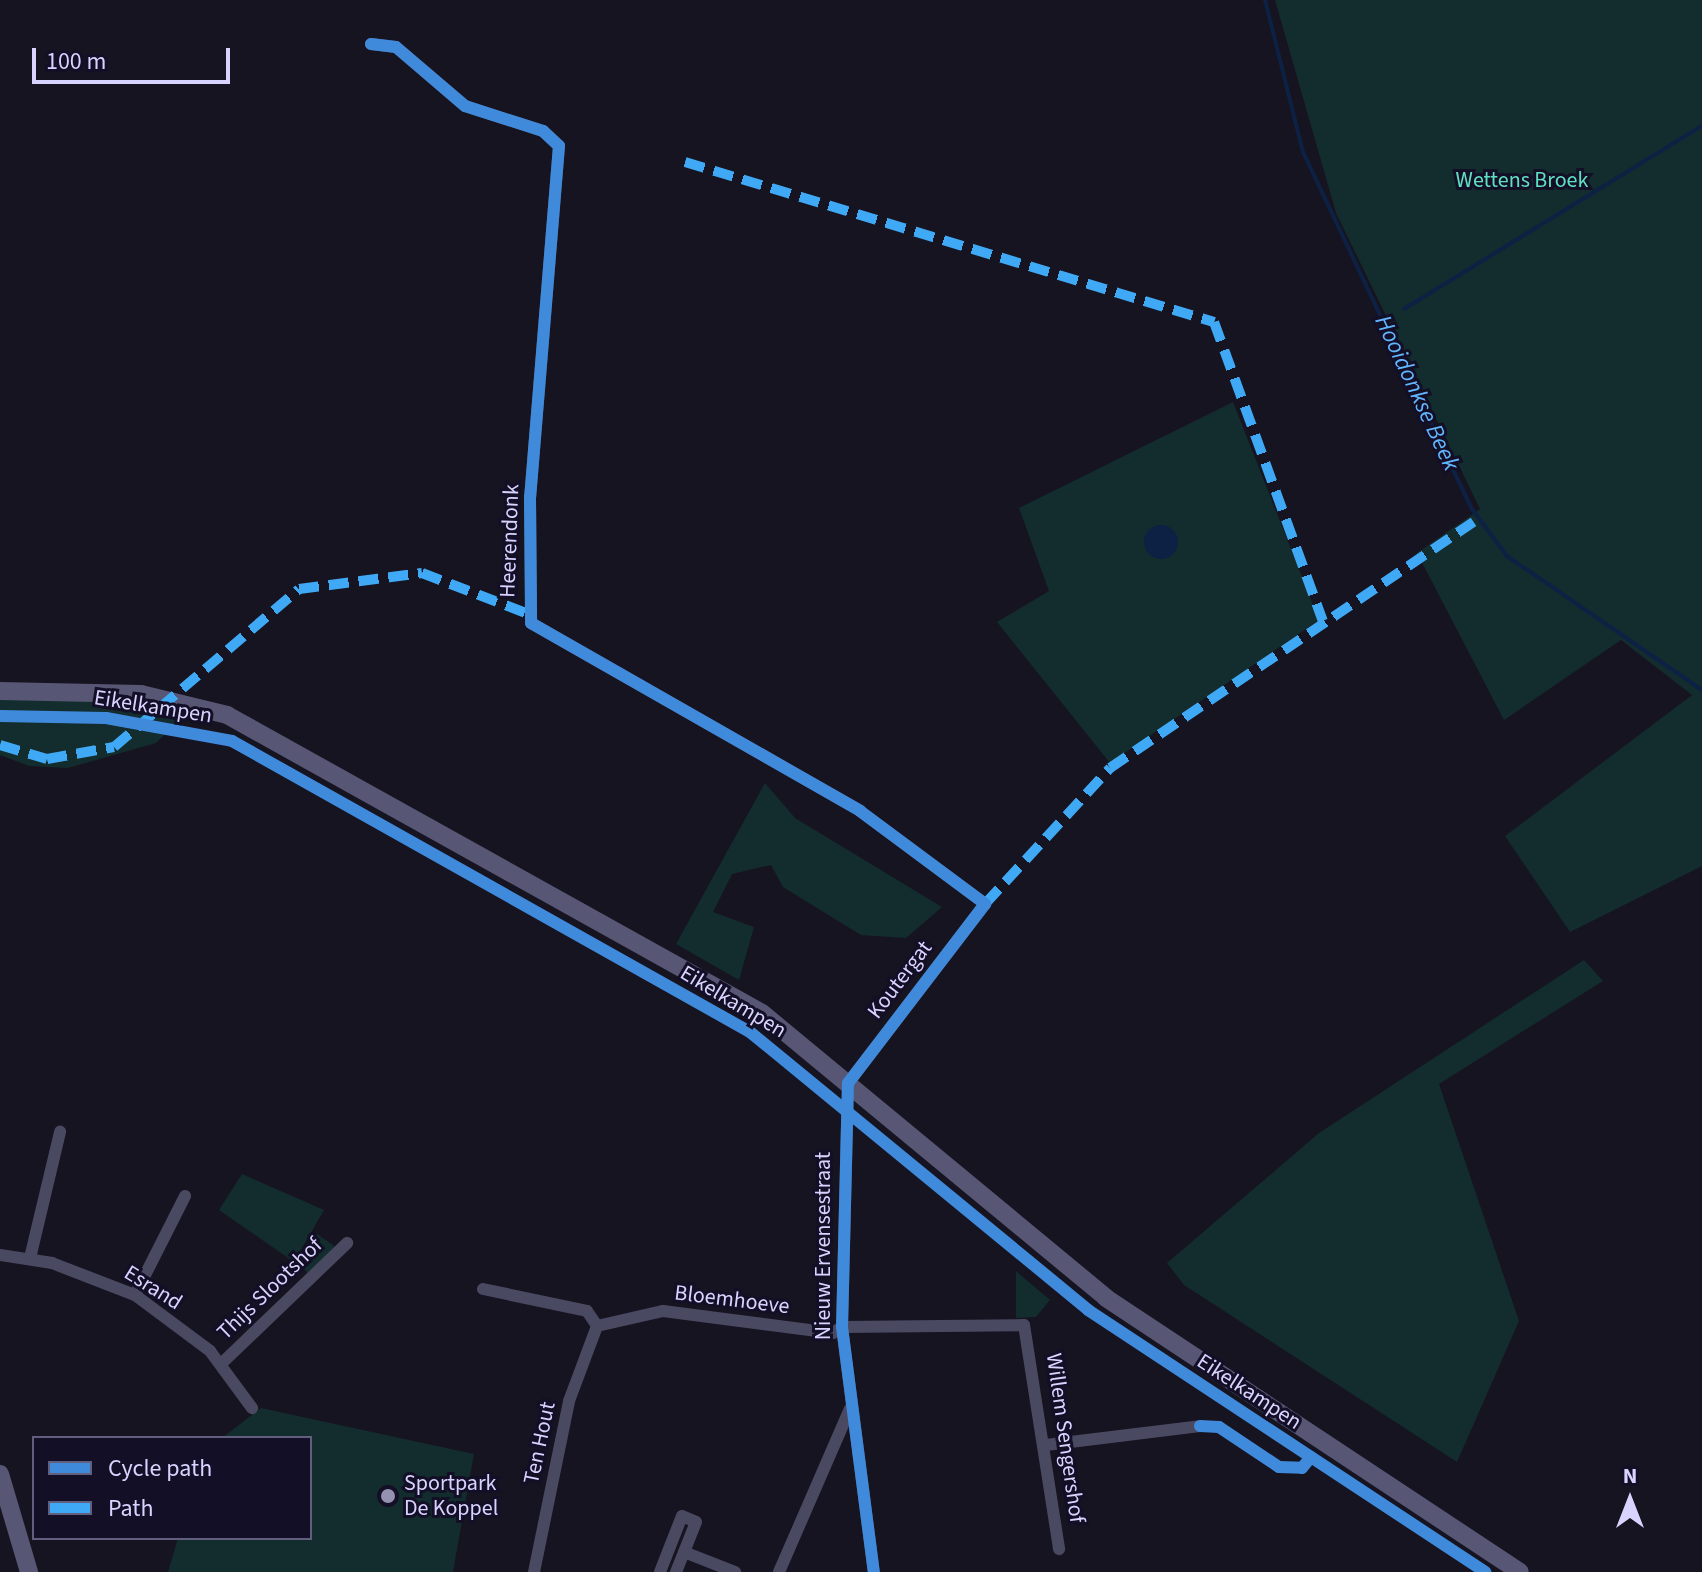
<!DOCTYPE html>
<style>
body{margin:0}
#map{position:relative;width:1702px;height:1572px;overflow:hidden;background:#161421;font-family:"Source Sans 3",sans-serif}
div>[style]{position:absolute}
.green>*{inset:0;background:#132c2d}
.water>*{inset:0;background:#0d2144}
.round{border-radius:50%}
.stream>*{height:4px;margin:-2px;padding:0 2px;transform-origin:2px;border-radius:2px;background:#0d2144}
.street>*{height:12px;margin:-6px;padding:0 6px;transform-origin:6px;border-radius:6px;background:#4a4962}
.secondary>*{height:18px;margin:-9px;padding:0 9px;transform-origin:9px;border-radius:9px;background:#575674}
.quiet>*{height:10px;margin-top:-5px;transform-origin:0;background:repeating-linear-gradient(90deg,#3fa9f5 0 20px,transparent 0 30px)}
.cycleway>*{height:12px;margin:-6px;padding:0 6px;transform-origin:6px;border-radius:6px;background:#408adc}
.dots>*{width:22px;height:22px;translate:-50% -50%;box-sizing:border-box;border:4px solid #130f26;border-radius:50%}
span{translate:-50% -50%;white-space:nowrap;text-align:center;line-height:1.15;-webkit-text-stroke:6px #130f26;paint-order:stroke}
.park-label{font-size:22px;color:#5fe0c0}
.street-label{font-size:22px;color:#d9d4ff}
.poi-label{font-size:22px;color:#d9d4ff}
.left{translate:0 -50%;text-align:left}
.water-label{font-size:24px;color:#62b6ff;font-style:italic}
.legend{position:absolute;left:32px;top:1436px;width:280px;height:104px;box-sizing:border-box;background:#130f26;border:2px solid #625e7d;margin:0;padding:10px 14px;list-style:none;font-size:24px;color:#d9d4ff}
.legend li{display:flex;align-items:center;gap:16px;height:40px}
.legend b{width:40px;border:2px solid #625e7d}
.north{position:absolute;left:1590px;top:1460px;width:80px;height:80px;-webkit-text-stroke:6px #130f26;paint-order:stroke;rotate:0deg;font-size:22px;font-weight:700;line-height:32px;text-align:center;color:#d9d4ff}
.north::after{content:'';display:block;margin:auto;width:28px;height:36px;background:#d9d4ff;clip-path:polygon(50% 0,100% 100%,50% 72%,0 100%)}
.scale{position:absolute;left:32px;top:48px;width:198px;height:36px;box-sizing:border-box;border:4px solid #d9d4ff;border-top:0;padding-left:10px;font-size:24px;line-height:28px;white-space:nowrap;color:#d9d4ff;-webkit-text-stroke:6px #130f26;paint-order:stroke}
</style>
<div id="map">
<div class="green">
<i style="clip-path:polygon(1275px 0,1702px 0,1702px 866px,1570px 932px,1505px 836px,1692px 695px,1621px 640px,1504px 720px,1417px 553px,1480px 509px,1336px 213px)"></i>
<i style="clip-path:polygon(1233px 402px,1319px 620px,1110px 763px,997px 622px,1049px 591px,1019px 508px)"></i>
<i style="clip-path:polygon(0 698px,136px 700px,191px 710px,156px 743px,68px 768px,29px 766px,0 755px)"></i>
<i style="clip-path:polygon(765px 783px,795px 818px,942px 907px,906px 938px,861px 935px,783px 887px,771px 865px,732px 874px,713px 912px,754px 927px,739px 980px,676px 944px)"></i>
<i style="clip-path:polygon(1584px 960px,1603px 981px,1439px 1084px,1519px 1321px,1457px 1462px,1184px 1285px,1167px 1263px,1319px 1133px)"></i>
<i style="clip-path:polygon(242px 1174px,324px 1210px,294px 1262px,219px 1210px)"></i>
<i style="clip-path:polygon(317px 1234px,337px 1248px,308px 1273px,299px 1264px)"></i>
<i style="clip-path:polygon(1016px 1271px,1050px 1300px,1036px 1317px,1016px 1318px)"></i>
<i style="clip-path:polygon(261px 1408px,474px 1454px,453px 1572px,168px 1572px,178px 1538px,310px 1538px,310px 1438px,222px 1438px)"></i>
</div>
<div class="water">
<i class="round" style="left:1144px;top:525px;width:34px;height:34px"></i>
</div>
<div class="stream">
<i style="left:1265px;top:0;width:157px;rotate:76deg"></i>
<i style="left:1303px;top:152px;width:395px;rotate:64.7deg"></i>
<i style="left:1472px;top:509px;width:59px;rotate:53.3deg"></i>
<i style="left:1507px;top:556px;width:237px;rotate:34.5deg"></i>
<i style="left:1404px;top:309px;width:350px;rotate:-31.6deg"></i>
</div>
<div class="street">
<i style="left:371px;top:44px;width:25px;rotate:7deg"></i>
<i style="left:396px;top:47px;width:91px;rotate:40.5deg"></i>
<i style="left:465px;top:106px;width:82px;rotate:17.8deg"></i>
<i style="left:543px;top:131px;width:22px;rotate:43deg"></i>
<i style="left:559px;top:146px;width:352px;rotate:94.7deg"></i>
<i style="left:530px;top:497px;width:126px;rotate:89.5deg"></i>
<i style="left:531px;top:623px;width:379px;rotate:29.7deg"></i>
<i style="left:860px;top:811px;width:156px;rotate:36.6deg"></i>
<i style="left:985px;top:904px;width:225px;rotate:127.4deg"></i>
<i style="left:848px;top:1083px;width:244px;rotate:91.4deg"></i>
<i style="left:842px;top:1327px;width:247px;rotate:82.6deg"></i>
<i style="left:0;top:1255px;width:53px;rotate:8.7deg"></i>
<i style="left:52px;top:1263px;width:89px;rotate:21.1deg"></i>
<i style="left:135px;top:1295px;width:94px;rotate:36.7deg"></i>
<i style="left:210px;top:1351px;width:71px;rotate:53.6deg"></i>
<i style="left:30px;top:1258px;width:130px;rotate:-76.6deg"></i>
<i style="left:483px;top:1289px;width:106px;rotate:11.9deg"></i>
<i style="left:587px;top:1311px;width:18px;rotate:56deg"></i>
<i style="left:597px;top:1326px;width:68px;rotate:-12.8deg"></i>
<i style="left:663px;top:1311px;width:171px;rotate:7.4deg"></i>
<i style="left:833px;top:1333px;width:11px;rotate:-34deg"></i>
<i style="left:842px;top:1327px;width:182px;rotate:-0.6deg"></i>
<i style="left:1024px;top:1325px;width:227px;rotate:81.1deg"></i>
<i style="left:135px;top:1295px;width:111px;rotate:-63.2deg"></i>
<i style="left:221px;top:1364px;width:175px;rotate:-43.8deg"></i>
<i style="left:1046px;top:1445px;width:155px;rotate:-7deg"></i>
<i style="left:684px;top:1552px;width:55px;rotate:21.4deg"></i>
<i style="left:534px;top:1572px;width:175px;rotate:-78.4deg"></i>
<i style="left:569px;top:1401px;width:80px;rotate:-69.5deg"></i>
<i style="left:660px;top:1572px;width:60px;rotate:-68.6deg"></i>
<i style="left:682px;top:1516px;width:15px;rotate:23deg"></i>
<i style="left:696px;top:1522px;width:54px;rotate:111.8deg"></i>
<i style="left:779px;top:1572px;width:178px;rotate:-66.5deg"></i>
</div>
<div class="secondary">
<i style="left:0;top:691px;width:141px;rotate:1.2deg"></i>
<i style="left:141px;top:694px;width:89px;rotate:13.7deg"></i>
<i style="left:227px;top:715px;width:612px;rotate:29.12deg"></i>
<i style="left:762px;top:1013px;width:447px;rotate:39.6deg"></i>
<i style="left:1106px;top:1298px;width:496px;rotate:33.5deg"></i>
<i style="left:0;top:1474px;width:102px;rotate:73.5deg"></i>
</div>
<div class="quiet">
<i style="left:685px;top:162px;width:553px;rotate:16.83deg"></i>
<i style="left:1214px;top:322px;width:318px;rotate:70deg"></i>
<i style="left:0;top:745px;width:49px;rotate:16.6deg"></i>
<i style="left:47px;top:759px;width:68px;rotate:-10.2deg"></i>
<i style="left:114px;top:747px;width:243px;rotate:-40.5deg"></i>
<i style="left:299px;top:589px;width:124px;rotate:-7.4deg"></i>
<i style="left:422px;top:573px;width:114px;rotate:21.1deg"></i>
<i style="left:985px;top:904px;width:185px;rotate:-47.4deg"></i>
<i style="left:1110px;top:768px;width:439px;rotate:-34.1deg"></i>
</div>
<div class="cycleway">
<i style="left:371px;top:44px;width:25px;rotate:7deg"></i>
<i style="left:396px;top:47px;width:91px;rotate:40.5deg"></i>
<i style="left:465px;top:106px;width:82px;rotate:17.8deg"></i>
<i style="left:543px;top:131px;width:22px;rotate:43deg"></i>
<i style="left:559px;top:146px;width:352px;rotate:94.7deg"></i>
<i style="left:530px;top:497px;width:126px;rotate:89.5deg"></i>
<i style="left:531px;top:623px;width:379px;rotate:29.7deg"></i>
<i style="left:860px;top:811px;width:156px;rotate:36.6deg"></i>
<i style="left:985px;top:904px;width:225px;rotate:127.4deg"></i>
<i style="left:848px;top:1083px;width:244px;rotate:91.4deg"></i>
<i style="left:842px;top:1327px;width:247px;rotate:82.6deg"></i>
<i style="left:0;top:716px;width:106px;rotate:1.1deg"></i>
<i style="left:106px;top:718px;width:128px;rotate:10.3deg"></i>
<i style="left:232px;top:741px;width:594px;rotate:29.33deg"></i>
<i style="left:750px;top:1032px;width:438px;rotate:39.4deg"></i>
<i style="left:1088px;top:1310px;width:476px;rotate:33.4deg"></i>
<i style="left:1200px;top:1426px;width:19px;rotate:3deg"></i>
<i style="left:1219px;top:1427px;width:72px;rotate:33.7deg"></i>
<i style="left:1279px;top:1467px;width:23px;rotate:2deg"></i>
<i style="left:1302px;top:1468px;width:14px;rotate:-51deg"></i>
</div>
<div class="dots">
<i style="left:388px;top:1496px;background:#9591b1"></i>
</div>
<div class="park-label">
<span style="left:1522px;top:181px">Wettens Broek</span>
</div>
<div class="street-label">
<span style="left:510px;top:541px;rotate:-88deg">Heerendonk</span>
<span style="left:153px;top:707px;rotate:9deg">Eikelkampen</span>
<span style="left:900px;top:980px;rotate:-53deg">Koutergat</span>
<span style="left:733px;top:1002px;rotate:31deg">Eikelkampen</span>
<span style="left:824px;top:1246px;rotate:-90deg">Nieuw Ervensestraat</span>
<span style="left:153px;top:1288px;rotate:32deg">Esrand</span>
<span style="left:270px;top:1289px;rotate:-44deg">Thijs Slootshof</span>
<span style="left:732px;top:1300px;rotate:7deg">Bloemhoeve</span>
<span style="left:1249px;top:1392px;rotate:33deg">Eikelkampen</span>
<span style="left:1065px;top:1438px;rotate:82deg">Willem Sengershof</span>
<span style="left:540px;top:1443px;rotate:-78deg">Ten Hout</span>
</div>
<div class="poi-label">
<span class="left" style="left:404px;top:1496px">Sportpark<br>De Koppel</span>
</div>
<div class="water-label">
<span style="left:1417px;top:393px;rotate:65deg">Hooidonkse Beek</span>
</div>
<ul class="legend">
<li><b style="height:10px;background:#408adc"></b>Cycle path</li>
<li><b style="height:10px;background:#3fa9f5"></b>Path</li>
</ul>
<div class="north">N</div>
<div class="scale">100 m</div>
</div>
